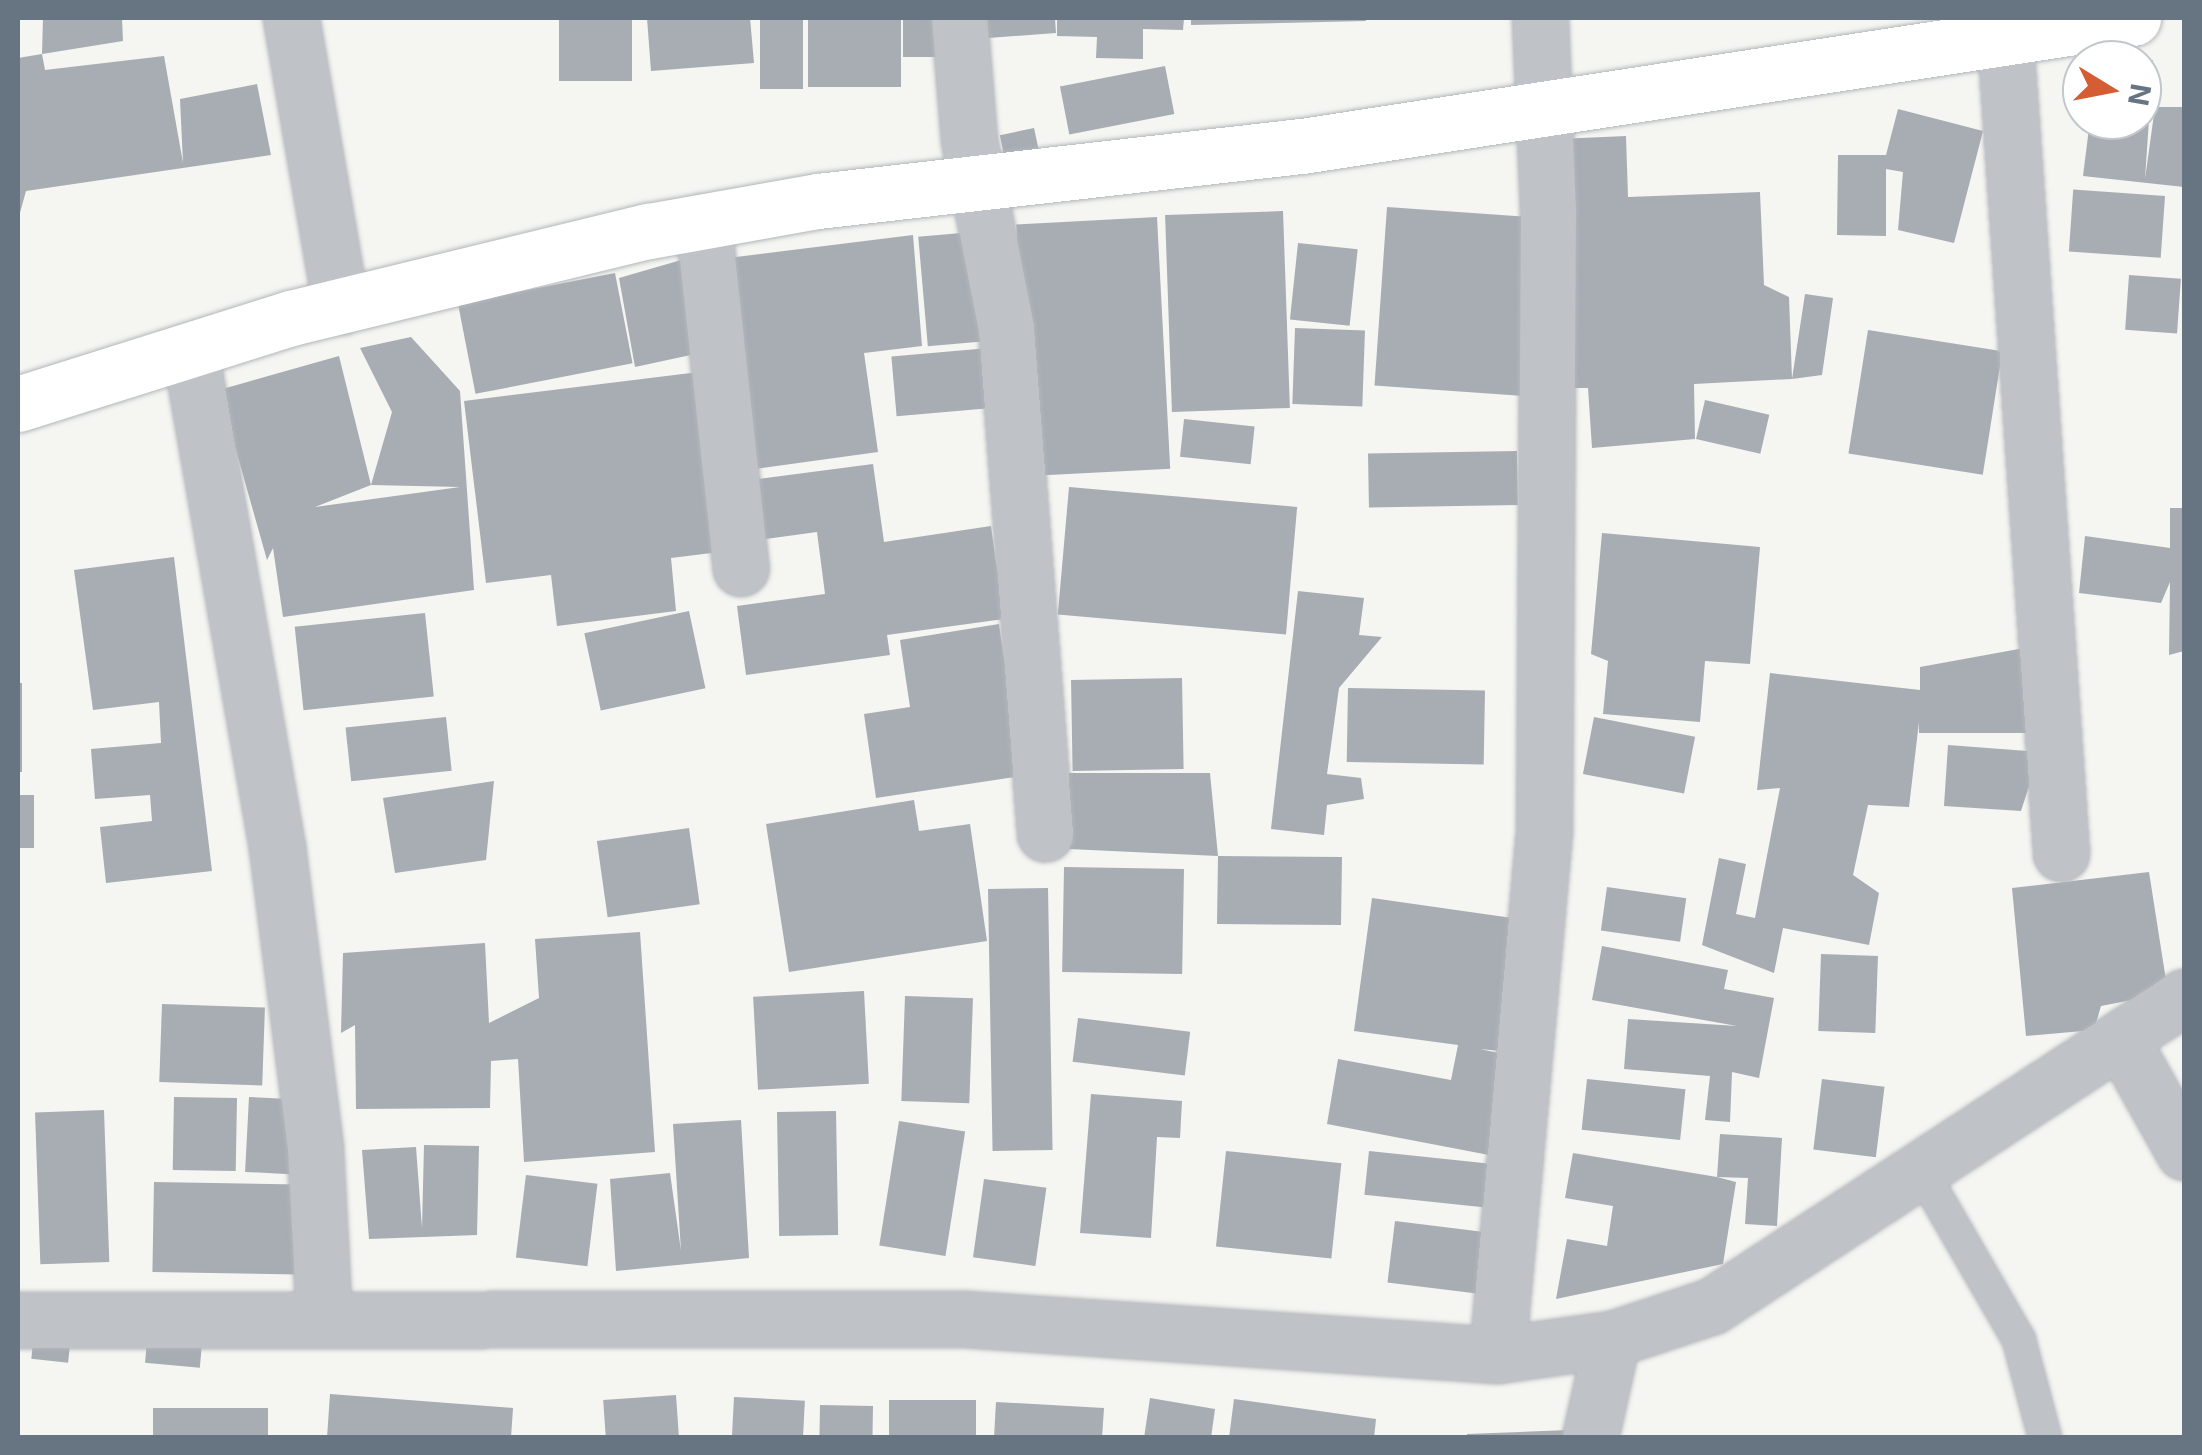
<!DOCTYPE html>
<style>
body{margin:0}
#map{position:relative;width:2202px;height:1455px;overflow:hidden;background:#f5f5f2;font-family:Inter,sans-serif}
div>[style]{position:absolute}
.building>*{inset:0;background:#a7adb3;transform-origin:0 0}
.roads{filter:drop-shadow(0 0 2px #b2b6ba) drop-shadow(0 0 2px #b2b6ba)}
.lane>*{height:32px;margin:-16px;padding:0 16px;transform-origin:16px;border-radius:16px;background:#bfc2c6}
.street>*{height:55px;margin:-27.5px;padding:0 27.5px;transform-origin:27.5px;border-radius:27.5px;background:#bfc2c6}
.secondary>*{height:55px;margin:-27.5px;padding:0 27.5px;transform-origin:27.5px;border-radius:27.5px;background:#fff}
span{translate:-50% -50%;white-space:nowrap;text-align:center;line-height:1.15;-webkit-text-stroke:10px #fff;paint-order:stroke}
.frame{position:absolute;inset:0;border:20px solid #677481;pointer-events:none}
.north{position:absolute;left:2062px;top:40px;width:100px;height:100px;box-sizing:border-box;background:#fff;border:2px solid #c2c7cd;border-radius:50%;rotate:100deg;font-size:28px;font-weight:700;line-height:40px;text-align:center;color:#677481}
.north::after{content:'';display:block;margin:auto;width:35px;height:45px;background:#d45d34;clip-path:polygon(50% 0,100% 100%,50% 72%,0 100%)}
</style>
<div id="map">
<div class="building">
<i style="clip-path:polygon(43px 18px,122px 18px,123px 41px,42px 54px)"></i>
<i style="left:559px;top:18px;width:73px;height:63px"></i>
<i style="clip-path:polygon(647px 18px,750px 18px,754px 63px,651px 71px)"></i>
<i style="left:760px;top:18px;width:43px;height:71px"></i>
<i style="left:808px;top:18px;width:93px;height:69px"></i>
<i style="left:903px;top:18px;width:50px;height:39px"></i>
<i style="clip-path:polygon(986px 18px,1055px 18px,1056px 33px,988px 38px)"></i>
<i style="clip-path:polygon(1057px 18px,1184px 18px,1183px 30px,1143px 29px,1143px 59px,1096px 58px,1097px 37px,1057px 36px)"></i>
<i style="clip-path:polygon(1191px 18px,1366px 18px,1366px 21px,1191px 25px)"></i>
<i style="clip-path:polygon(42px 54px,45px 70px,164px 56px,183px 163px,180px 99px,257px 84px,271px 155px,26px 191px,18px 220px,18px 58px)"></i>
<i style="clip-path:polygon(2153px 60px,2145px 179px,2155px 107px,2184px 107px,2184px 187px,2083px 176px,2090px 120px,2142px 120px,2142px 62px)"></i>
<i style="left:1165px;top:66px;width:49px;height:107px;rotate:79deg"></i>
<i style="clip-path:polygon(1898px 109px,1983px 131px,1954px 243px,1898px 230px,1903px 172px,1886px 169px,1886px 236px,1837px 235px,1838px 155px,1886px 155px)"></i>
<i style="left:1034px;top:128px;width:30px;height:35px;rotate:78deg"></i>
<i style="clip-path:polygon(1626px 136px,1628px 197px,1760px 192px,1764px 285px,1789px 297px,1792px 379px,1805px 294px,1833px 298px,1822px 375px,1792px 379px,1694px 384px,1695px 439px,1592px 448px,1588px 388px,1568px 388px,1559px 139px)"></i>
<i style="left:2165px;top:196px;width:62px;height:92px;rotate:94deg"></i>
<i style="left:1387px;top:207px;width:146px;height:179px;rotate:4deg"></i>
<i style="left:1283px;top:211px;width:197px;height:118px;rotate:88deg"></i>
<i style="left:1157px;top:217px;width:252px;height:141px;rotate:87deg"></i>
<i style="left:984px;top:231px;width:110px;height:66px;rotate:85deg"></i>
<i style="clip-path:polygon(913px 235px,922px 346px,864px 353px,878px 452px,741px 471px,712px 260px)"></i>
<i style="left:1298px;top:243px;width:60px;height:77px;rotate:6deg"></i>
<i style="clip-path:polygon(702px 254px,714px 350px,635px 367px,619px 278px)"></i>
<i style="left:615px;top:273px;width:92px;height:160px;rotate:79deg"></i>
<i style="left:2129px;top:275px;width:52px;height:55px;rotate:4deg"></i>
<i style="left:1295px;top:328px;width:70px;height:76px;rotate:2deg"></i>
<i style="left:1868px;top:330px;width:136px;height:125px;rotate:9deg"></i>
<i style="clip-path:polygon(411px 337px,460px 391px,474px 590px,283px 617px,273px 548px,267px 560px,219px 390px,339px 356px,371px 485px,315px 507px,460px 487px,371px 485px,392px 412px,360px 348px)"></i>
<i style="left:989px;top:348px;width:60px;height:98px;rotate:85deg"></i>
<i style="clip-path:polygon(715px 370px,736px 550px,671px 558px,676px 611px,557px 626px,551px 575px,486px 583px,464px 401px)"></i>
<i style="left:1705px;top:400px;width:66px;height:40px;rotate:13deg"></i>
<i style="left:1184px;top:419px;width:71px;height:38px;rotate:6deg"></i>
<i style="left:1517px;top:451px;width:54px;height:149px;rotate:89deg"></i>
<i style="clip-path:polygon(873px 464px,884px 542px,991px 526px,1004px 619px,887px 635px,890px 655px,746px 675px,737px 606px,825px 594px,817px 532px,759px 540px,751px 480px)"></i>
<i style="left:1069px;top:487px;width:229px;height:128px;rotate:5deg"></i>
<i style="clip-path:polygon(2170px 508px,2184px 508px,2184px 651px,2169px 655px,2170px 582px,2161px 603px,2079px 593px,2085px 536px,2170px 548px)"></i>
<i style="clip-path:polygon(1602px 533px,1760px 547px,1750px 664px,1705px 661px,1700px 722px,1603px 714px,1608px 661px,1591px 654px)"></i>
<i style="clip-path:polygon(174px 557px,212px 871px,106px 883px,100px 827px,152px 821px,150px 795px,95px 799px,91px 749px,161px 743px,159px 702px,93px 710px,74px 570px)"></i>
<i style="clip-path:polygon(1298px 591px,1364px 598px,1359px 635px,1382px 637px,1339px 688px,1327px 774px,1361px 778px,1364px 799px,1327px 805px,1324px 835px,1271px 829px)"></i>
<i style="left:689px;top:611px;width:79px;height:107px;rotate:78deg"></i>
<i style="left:425px;top:613px;width:84px;height:131px;rotate:84deg"></i>
<i style="clip-path:polygon(999px 624px,1021px 776px,876px 798px,864px 714px,910px 707px,900px 640px)"></i>
<i style="clip-path:polygon(2036px 646px,2038px 733px,1919px 733px,1919px 722px,1909px 807px,1868px 805px,1853px 875px,1879px 893px,1869px 945px,1783px 928px,1774px 973px,1702px 945px,1719px 858px,1746px 864px,1736px 914px,1755px 918px,1780px 788px,1757px 790px,1770px 673px,1920px 690px,1920px 667px)"></i>
<i style="left:1182px;top:678px;width:91px;height:111px;rotate:89deg"></i>
<i style="left:18px;top:683px;width:4px;height:89px"></i>
<i style="left:1348px;top:688px;width:137px;height:74px;rotate:1deg"></i>
<i style="left:446px;top:717px;width:54px;height:101px;rotate:84deg"></i>
<i style="left:1594px;top:717px;width:103px;height:58px;rotate:11deg"></i>
<i style="clip-path:polygon(1948px 745px,2040px 752px,2021px 811px,1944px 806px)"></i>
<i style="clip-path:polygon(1069px 773px,1210px 773px,1218px 856px,1342px 857px,1341px 925px,1217px 924px,1218px 856px,1069px 849px)"></i>
<i style="clip-path:polygon(494px 781px,486px 860px,395px 873px,383px 798px)"></i>
<i style="left:18px;top:795px;width:16px;height:53px"></i>
<i style="clip-path:polygon(914px 800px,919px 831px,970px 824px,987px 941px,789px 972px,766px 824px)"></i>
<i style="left:689px;top:828px;width:77px;height:93px;rotate:82deg"></i>
<i style="left:1064px;top:867px;width:120px;height:105px;rotate:1deg"></i>
<i style="clip-path:polygon(2149px 872px,2168px 993px,2101px 1006px,2094px 1030px,2026px 1036px,2012px 888px)"></i>
<i style="left:1607px;top:887px;width:80px;height:44px;rotate:8deg"></i>
<i style="left:1048px;top:888px;width:262px;height:60px;rotate:89deg"></i>
<i style="clip-path:polygon(1372px 898px,1519px 919px,1501px 1051px,1480px 1049px,1508px 1055px,1489px 1155px,1327px 1124px,1338px 1059px,1451px 1080px,1458px 1045px,1354px 1031px)"></i>
<i style="clip-path:polygon(640px 932px,655px 1152px,524px 1162px,518px 1059px,491px 1061px,490px 1108px,356px 1109px,355px 1025px,341px 1033px,343px 953px,485px 943px,489px 1023px,539px 998px,535px 939px)"></i>
<i style="clip-path:polygon(1602px 946px,1728px 970px,1724px 989px,1774px 998px,1759px 1078px,1732px 1072px,1730px 1122px,1705px 1120px,1710px 1076px,1624px 1069px,1628px 1019px,1737px 1026px,1592px 1000px)"></i>
<i style="left:1821px;top:954px;width:57px;height:77px;rotate:2deg"></i>
<i style="left:864px;top:991px;width:93px;height:111px;rotate:87deg"></i>
<i style="left:905px;top:996px;width:68px;height:105px;rotate:2deg"></i>
<i style="left:162px;top:1004px;width:103px;height:78px;rotate:2deg"></i>
<i style="left:1078px;top:1018px;width:113px;height:44px;rotate:7deg"></i>
<i style="left:1587px;top:1079px;width:99px;height:51px;rotate:6deg"></i>
<i style="left:1822px;top:1079px;width:63px;height:71px;rotate:7deg"></i>
<i style="clip-path:polygon(1091px 1094px,1182px 1101px,1180px 1138px,1157px 1137px,1151px 1238px,1080px 1233px)"></i>
<i style="left:174px;top:1097px;width:63px;height:73px;rotate:1deg"></i>
<i style="left:249px;top:1097px;width:45px;height:75px;rotate:3deg"></i>
<i style="left:104px;top:1110px;width:152px;height:69px;rotate:88deg"></i>
<i style="left:836px;top:1111px;width:124px;height:59px;rotate:89deg"></i>
<i style="clip-path:polygon(741px 1120px,749px 1258px,616px 1271px,610px 1179px,670px 1173px,681px 1251px,673px 1124px)"></i>
<i style="left:899px;top:1121px;width:67px;height:126px;rotate:9deg"></i>
<i style="clip-path:polygon(1720px 1134px,1782px 1138px,1777px 1226px,1745px 1224px,1748px 1178px,1717px 1177px,1736px 1182px,1723px 1264px,1556px 1299px,1567px 1239px,1607px 1246px,1613px 1206px,1565px 1198px,1573px 1153px,1717px 1177px)"></i>
<i style="clip-path:polygon(424px 1145px,479px 1146px,477px 1235px,369px 1239px,362px 1150px,416px 1147px,422px 1228px)"></i>
<i style="left:1226px;top:1151px;width:116px;height:96px;rotate:6deg"></i>
<i style="left:1369px;top:1151px;width:134px;height:44px;rotate:6deg"></i>
<i style="left:526px;top:1175px;width:72px;height:83px;rotate:7deg"></i>
<i style="left:984px;top:1179px;width:63px;height:79px;rotate:8deg"></i>
<i style="left:154px;top:1182px;width:161px;height:90px;rotate:1deg"></i>
<i style="left:1395px;top:1221px;width:100px;height:62px;rotate:7deg"></i>
<i style="left:148px;top:1329px;width:55px;height:34px;rotate:5deg"></i>
<i style="left:34px;top:1333px;width:37px;height:26px;rotate:6deg"></i>
<i style="clip-path:polygon(330px 1394px,513px 1408px,511px 1438px,327px 1438px)"></i>
<i style="left:676px;top:1395px;width:43px;height:73px;rotate:86deg"></i>
<i style="left:734px;top:1397px;width:71px;height:41px;rotate:3deg"></i>
<i style="clip-path:polygon(1150px 1398px,1215px 1409px,1211px 1438px,1144px 1438px)"></i>
<i style="clip-path:polygon(1234px 1399px,1376px 1419px,1374px 1438px,1229px 1438px)"></i>
<i style="left:889px;top:1400px;width:87px;height:38px"></i>
<i style="clip-path:polygon(996px 1402px,1104px 1408px,1102px 1438px,994px 1438px)"></i>
<i style="left:820px;top:1405px;width:53px;height:33px;rotate:1deg"></i>
<i style="left:153px;top:1408px;width:115px;height:30px"></i>
<i style="clip-path:polygon(1569px 1430px,1570px 1438px,1467px 1438px,1467px 1434px)"></i>
</div>
<div class="roads">
<div class="lane">
<i style="left:1922px;top:1172px;width:194px;rotate:60deg"></i>
<i style="left:2019px;top:1340px;width:101px;rotate:75.1deg"></i>
</div>
<div class="street">
<i style="left:291px;top:18px;width:293px;rotate:80.2deg"></i>
<i style="left:959px;top:18px;width:122px;rotate:85.3deg"></i>
<i style="left:969px;top:140px;width:193px;rotate:78.9deg"></i>
<i style="left:1006px;top:329px;width:506px;rotate:85.58deg"></i>
<i style="left:2005px;top:37px;width:818px;rotate:86.07deg"></i>
<i style="left:703px;top:221px;width:349px;rotate:83.8deg"></i>
<i style="left:190px;top:350px;width:505px;rotate:80.07deg"></i>
<i style="left:277px;top:847px;width:304px;rotate:82.8deg"></i>
<i style="left:315px;top:1149px;width:169px;rotate:87deg"></i>
<i style="left:2122px;top:1041px;width:127px;rotate:60.8deg"></i>
<i style="left:18px;top:1320px;width:947px;rotate:-0.06deg"></i>
<i style="left:965px;top:1319px;width:533px;rotate:3.87deg"></i>
<i style="left:1497px;top:1355px;width:116px;rotate:-7.9deg"></i>
<i style="left:1612px;top:1339px;width:105px;rotate:-18.3deg"></i>
<i style="left:1712px;top:1306px;width:564px;rotate:-33.21deg"></i>
<i style="left:1497px;top:1355px;width:526px;rotate:-84.87deg"></i>
<i style="left:1544px;top:831px;width:621px;rotate:-89.63deg"></i>
<i style="left:1548px;top:210px;width:192px;rotate:-92.4deg"></i>
<i style="left:1590px;top:1438px;width:101px;rotate:-77.5deg"></i>
</div>
<div class="secondary">
<i style="left:18px;top:404px;width:286px;rotate:-17.5deg"></i>
<i style="left:291px;top:318px;width:368px;rotate:-13.7deg"></i>
<i style="left:649px;top:231px;width:172px;rotate:-10.1deg"></i>
<i style="left:818px;top:201px;width:487px;rotate:-6.5deg"></i>
<i style="left:1302px;top:146px;width:841px;rotate:-8.76deg"></i>
</div>
</div>
<div class="frame"></div>
<div class="north">N</div>
</div>
